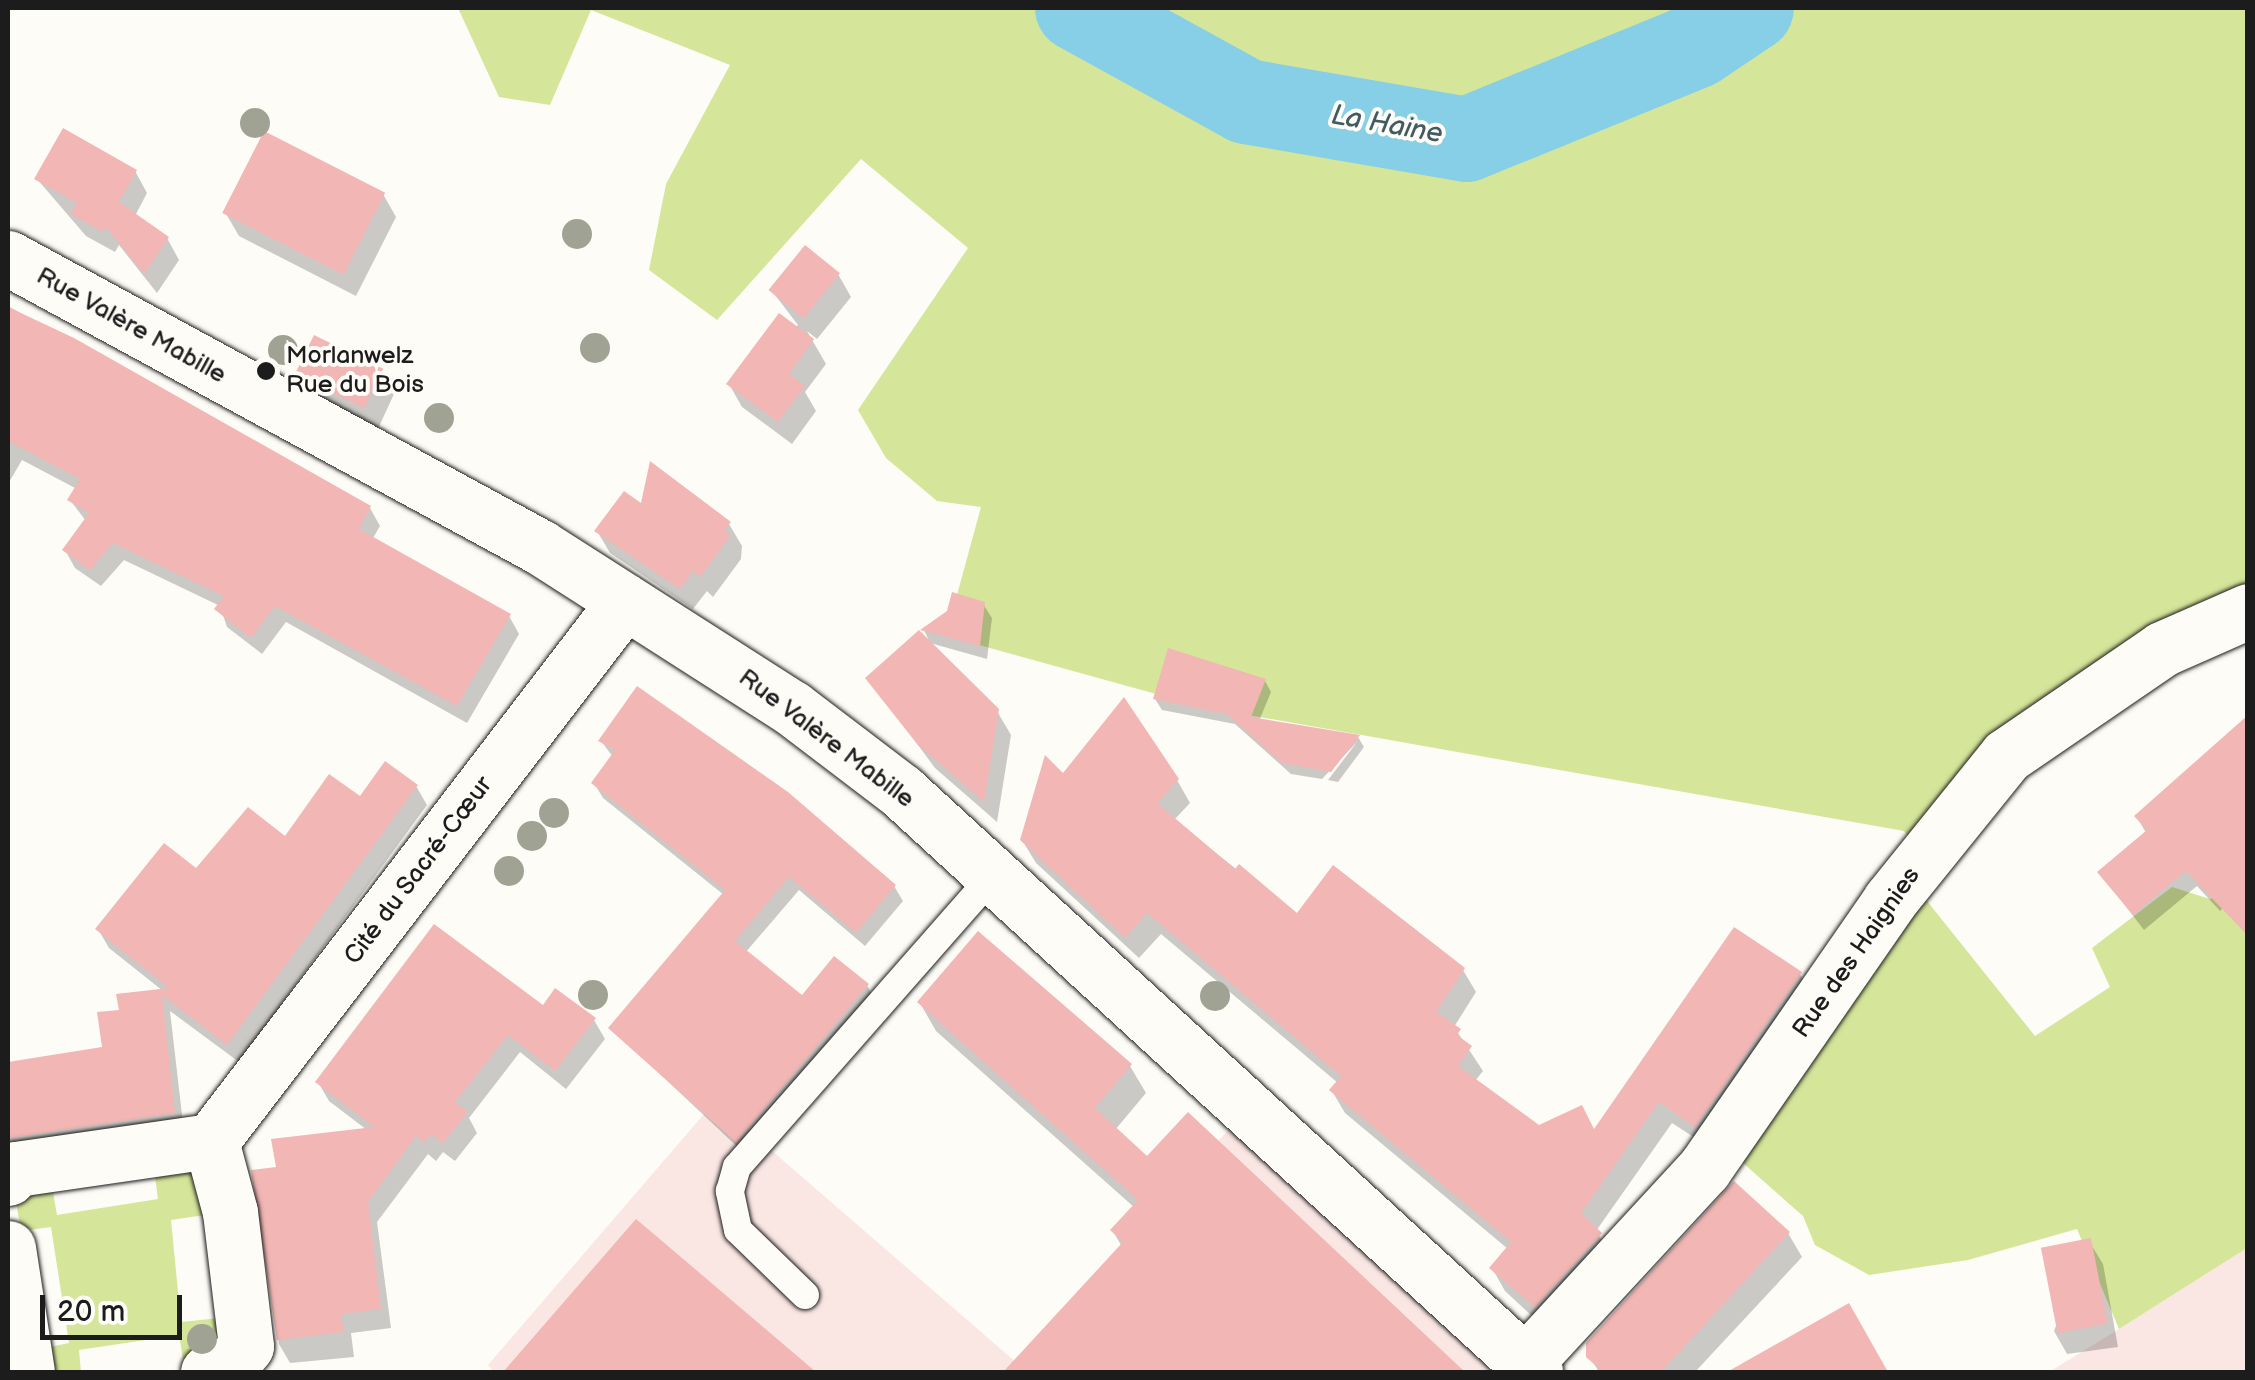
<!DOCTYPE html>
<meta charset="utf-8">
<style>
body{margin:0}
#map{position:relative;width:2255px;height:1380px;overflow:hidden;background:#fdfcf7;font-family:"Balsamiq Sans",sans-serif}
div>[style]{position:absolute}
.built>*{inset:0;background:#fae7e3}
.green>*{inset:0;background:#d5e69a}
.shadow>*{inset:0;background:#0003}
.river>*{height:85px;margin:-42.5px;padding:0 42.5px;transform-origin:42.5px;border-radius:42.5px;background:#86cfe6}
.building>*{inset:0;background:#f2b6b4;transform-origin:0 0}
.roads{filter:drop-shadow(0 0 2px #1c1c1c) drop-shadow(0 0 2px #1c1c1c)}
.service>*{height:28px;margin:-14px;padding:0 14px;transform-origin:14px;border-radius:14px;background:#fdfcf7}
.minor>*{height:55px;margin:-27.5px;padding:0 27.5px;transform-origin:27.5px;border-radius:27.5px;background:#fdfcf7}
.tertiary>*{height:55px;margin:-27.5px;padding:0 27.5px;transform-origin:27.5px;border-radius:27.5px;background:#fdfcf7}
.trees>*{width:30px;height:30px;margin:-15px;border-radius:50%;background:#a0a293}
.dots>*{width:28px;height:28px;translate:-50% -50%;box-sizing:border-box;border:5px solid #fdfcf7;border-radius:50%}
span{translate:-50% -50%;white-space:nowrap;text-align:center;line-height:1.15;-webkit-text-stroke:8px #fdfcf7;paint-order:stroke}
.street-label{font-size:25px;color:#1c1c1c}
.poi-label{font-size:25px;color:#1c1c1c}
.left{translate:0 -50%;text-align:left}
.water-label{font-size:28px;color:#415b63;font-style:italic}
.frame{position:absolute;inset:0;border:10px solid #1c1c1c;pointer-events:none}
.scale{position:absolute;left:40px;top:1295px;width:142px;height:45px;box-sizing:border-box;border:5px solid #1c1c1c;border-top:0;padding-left:12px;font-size:30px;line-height:35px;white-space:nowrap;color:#1c1c1c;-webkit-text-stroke:8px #fdfcf7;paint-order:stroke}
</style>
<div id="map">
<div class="built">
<i style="clip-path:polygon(704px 1114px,737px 1142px,748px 1130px,1018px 1364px,1237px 1120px,1511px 1372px,494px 1372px,488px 1365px)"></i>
<i style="clip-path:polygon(2247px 1248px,2247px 1372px,2049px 1372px,2119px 1329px)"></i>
</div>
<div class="green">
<i style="clip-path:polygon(458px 8px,2247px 8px,2247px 606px,1915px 846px,1904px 831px,1203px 707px,979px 645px,951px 617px,981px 507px,937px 501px,886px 458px,858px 410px,968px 248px,861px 159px,717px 320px,649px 270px,666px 184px,730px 65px,591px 10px,550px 105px,499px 97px)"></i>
<i style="clip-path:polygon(2247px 883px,2247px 1248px,2119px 1329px,2077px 1229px,1968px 1260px,1869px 1275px,1815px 1245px,1803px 1216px,1734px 1155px,1923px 896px,2035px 1036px,2110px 987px,2092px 948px,2172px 887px,2210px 899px)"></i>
<i style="clip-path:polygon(186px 1165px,199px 1173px,205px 1215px,171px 1220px,181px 1322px,220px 1318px,222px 1346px,211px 1355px,183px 1359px,179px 1335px,79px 1350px,81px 1372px,42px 1372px,34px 1350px,69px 1343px,51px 1227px,21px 1231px,15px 1196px,51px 1181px,57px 1215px,158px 1199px,154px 1169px)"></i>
</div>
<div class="shadow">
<i style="clip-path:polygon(135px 171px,147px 193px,135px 216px,167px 238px,179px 260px,157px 293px,119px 245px,115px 252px,86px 236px,37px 179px)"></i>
<i style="clip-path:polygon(383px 194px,396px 217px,356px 296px,239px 236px,225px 212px)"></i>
<i style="clip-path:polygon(838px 274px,851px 297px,817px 339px,807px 331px,826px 364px,805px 392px,816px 411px,792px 444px,742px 407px,729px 384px,798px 325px,772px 291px)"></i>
<i style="clip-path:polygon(8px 306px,370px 508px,380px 526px,373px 538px,509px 616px,519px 634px,467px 723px,286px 622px,262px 654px,227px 627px,220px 606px,124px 560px,101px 586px,75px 568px,65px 550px,86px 521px,70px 500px,77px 489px,22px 460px,8px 484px)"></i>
<i style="clip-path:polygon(381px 371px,394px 394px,377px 431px,310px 398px,297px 374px)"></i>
<i style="clip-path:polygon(642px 507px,729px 524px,742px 546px,741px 559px,713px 597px,707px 591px,693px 609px,610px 553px,597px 531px)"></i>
<i style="clip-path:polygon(983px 604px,992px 618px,987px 659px,930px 643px,924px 630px)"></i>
<i style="clip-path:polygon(869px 679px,997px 711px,1011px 735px,997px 822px,935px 768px)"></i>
<i style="clip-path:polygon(1265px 681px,1271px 692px,1259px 721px,1358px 737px,1364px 747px,1338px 782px,1328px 780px,1357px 742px,1322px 779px,1291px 774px,1235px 724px,1162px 710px,1155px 699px)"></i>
<i style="clip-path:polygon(601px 741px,894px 886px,903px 901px,865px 946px,799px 890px,745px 953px,802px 999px,867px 985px,875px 1000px,745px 1154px,611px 1028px,724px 895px,603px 798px,594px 783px,613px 757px)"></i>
<i style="clip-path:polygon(1063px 777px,1177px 780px,1190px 803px,1174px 820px,1297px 917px,1463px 970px,1476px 992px,1454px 1027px,1483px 1071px,1475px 1081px,1539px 1128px,1595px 1132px,1800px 974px,1813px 996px,1709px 1147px,1672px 1123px,1596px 1231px,1613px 1257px,1545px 1328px,1505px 1291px,1492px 1268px,1508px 1249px,1345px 1113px,1332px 1091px,1338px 1083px,1161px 934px,1139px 958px,1036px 863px,1022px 840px)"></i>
<i style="clip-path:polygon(416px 786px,427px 805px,239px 1062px,170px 1011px,184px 1132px,16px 1157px,8px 1143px,8px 1064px,104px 1049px,122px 1012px,163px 991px,109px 948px,98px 929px,197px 872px,285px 839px,361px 800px)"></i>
<i style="clip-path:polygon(2137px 817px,2248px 886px,2220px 911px,2197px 886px,2144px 930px,2100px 873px,2146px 833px)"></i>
<i style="clip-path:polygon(920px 1003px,1130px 1066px,1146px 1093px,1115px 1130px,1147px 1159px,1188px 1116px,1463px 1372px,1020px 1372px,1015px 1364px,1122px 1247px,1113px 1231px,1135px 1208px,936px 1031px)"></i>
<i style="clip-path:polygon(544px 1008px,594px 1020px,605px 1039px,566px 1089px,520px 1052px,469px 1118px,477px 1133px,455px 1161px,443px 1152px,436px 1161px,428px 1154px,377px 1222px,391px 1328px,351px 1333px,354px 1357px,290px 1363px,279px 1344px,254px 1172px,279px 1169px,367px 1130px,329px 1101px,318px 1082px)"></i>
<i style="clip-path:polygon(636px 1223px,813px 1372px,507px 1372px)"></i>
<i style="clip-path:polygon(1788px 1233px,1802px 1257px,1695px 1372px,1599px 1372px,1589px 1356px)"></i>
<i style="clip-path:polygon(2089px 1241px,2103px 1264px,2118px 1347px,2067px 1354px,2054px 1331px)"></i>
<i style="clip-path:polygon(1848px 1306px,1887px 1372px,1732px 1372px)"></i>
</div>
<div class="river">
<i style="left:1077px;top:8px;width:193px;rotate:28.8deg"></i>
<i style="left:1246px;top:101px;width:223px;rotate:9.8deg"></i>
<i style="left:1466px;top:139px;width:248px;rotate:-22.2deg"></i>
<i style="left:1696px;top:45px;width:66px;rotate:-33.9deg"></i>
</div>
<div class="building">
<i style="clip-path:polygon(63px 128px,137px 170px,119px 202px,169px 237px,144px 274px,106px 227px,103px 232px,71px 214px,77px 203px,34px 179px)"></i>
<i style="left:264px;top:131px;width:136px;height:92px;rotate:27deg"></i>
<i style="left:805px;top:245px;width:45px;height:58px;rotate:39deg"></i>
<i style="clip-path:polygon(8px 307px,74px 338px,371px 506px,359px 529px,511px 614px,457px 706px,275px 606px,251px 638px,214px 609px,224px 596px,113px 543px,90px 570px,62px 550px,89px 513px,67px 500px,80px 479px,8px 441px)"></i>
<i style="clip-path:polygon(779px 313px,814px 339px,789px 374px,805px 386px,778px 422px,726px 384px)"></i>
<i style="left:314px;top:335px;width:77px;height:44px;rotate:26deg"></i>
<i style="clip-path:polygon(650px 461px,731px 522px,724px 531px,731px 535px,700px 577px,693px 571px,680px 589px,594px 531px,624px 491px,641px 503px)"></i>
<i style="clip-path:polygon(952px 592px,985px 602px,980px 646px,920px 630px,947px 611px)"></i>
<i style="clip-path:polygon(919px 630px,999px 709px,984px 802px,918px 745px,865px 678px)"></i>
<i style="clip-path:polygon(1168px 648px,1266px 679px,1251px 717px,1360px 735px,1331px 772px,1282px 763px,1227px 714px,1153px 699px)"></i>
<i style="clip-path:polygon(637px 686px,788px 792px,896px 885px,856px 933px,789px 877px,735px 941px,802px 995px,834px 956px,869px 984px,736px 1142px,608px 1028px,725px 890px,591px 783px,615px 750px,598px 741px)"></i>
<i style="clip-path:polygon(1124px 697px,1179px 779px,1157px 803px,1235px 869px,1239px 864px,1297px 913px,1333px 865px,1465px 968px,1436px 1012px,1461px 1029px,1457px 1035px,1472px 1046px,1458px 1066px,1539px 1125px,1582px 1105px,1594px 1129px,1734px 927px,1802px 972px,1695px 1127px,1659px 1102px,1581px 1213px,1602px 1233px,1535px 1307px,1489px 1268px,1511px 1242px,1329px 1090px,1341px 1076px,1147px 913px,1125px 938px,1020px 840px,1045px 755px,1063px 773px)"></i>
<i style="clip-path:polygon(2248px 715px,2248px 936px,2186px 871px,2133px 915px,2097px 872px,2147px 830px,2134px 816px)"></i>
<i style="clip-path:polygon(385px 761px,418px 785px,227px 1045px,162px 995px,175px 1113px,8px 1138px,8px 1062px,102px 1047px,97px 1012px,119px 1010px,116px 994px,169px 988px,95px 929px,164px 843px,196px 868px,248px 807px,285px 836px,329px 774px,360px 796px)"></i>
<i style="clip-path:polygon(434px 924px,543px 1005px,555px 988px,596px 1018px,555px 1071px,508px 1035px,455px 1102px,468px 1112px,443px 1143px,431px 1134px,424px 1143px,416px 1136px,368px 1202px,381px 1309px,341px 1314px,344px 1332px,277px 1340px,251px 1170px,276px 1167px,271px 1139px,374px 1127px,315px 1082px)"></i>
<i style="clip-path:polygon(978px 931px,1132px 1064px,1095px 1108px,1147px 1156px,1188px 1112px,1465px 1372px,1003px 1372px,1123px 1242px,1110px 1230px,1138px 1200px,917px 1002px)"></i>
<i style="clip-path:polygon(1734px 1181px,1790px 1232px,1661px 1372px,1603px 1372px,1586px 1357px,1586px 1343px)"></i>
<i style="clip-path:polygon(636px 1219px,655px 1235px,816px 1372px,503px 1372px)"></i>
<i style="left:2091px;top:1238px;width:87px;height:51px;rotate:79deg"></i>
<i style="clip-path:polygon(1849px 1303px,1888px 1372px,1727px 1372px)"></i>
</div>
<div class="roads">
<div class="service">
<i style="left:805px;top:1295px;width:93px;rotate:-135.9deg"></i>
<i style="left:738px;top:1230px;width:40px;rotate:-102deg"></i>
<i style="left:730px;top:1191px;width:25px;rotate:-74deg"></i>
<i style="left:737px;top:1167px;width:388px;rotate:-48.7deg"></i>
</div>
<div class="minor">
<i style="left:8px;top:1178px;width:12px;rotate:-48deg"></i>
<i style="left:16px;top:1169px;width:197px;rotate:-8.2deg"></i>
<i style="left:211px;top:1141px;width:680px;rotate:-52.52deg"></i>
<i style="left:8px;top:1248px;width:125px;rotate:81.3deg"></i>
<i style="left:1525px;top:1363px;width:264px;rotate:-47.3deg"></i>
<i style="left:1704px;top:1169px;width:327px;rotate:-55.3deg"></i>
<i style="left:1890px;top:900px;width:185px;rotate:-51.1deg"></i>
<i style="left:2006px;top:756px;width:189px;rotate:-34.4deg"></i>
<i style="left:2162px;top:649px;width:94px;rotate:-23.8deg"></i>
<i style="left:208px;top:1372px;width:18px;rotate:-6deg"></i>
<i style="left:226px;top:1370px;width:31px;rotate:-50deg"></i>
<i style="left:246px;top:1346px;width:135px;rotate:-96.8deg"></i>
<i style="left:230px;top:1212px;width:73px;rotate:-105deg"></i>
</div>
<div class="tertiary">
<i style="left:8px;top:258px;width:605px;rotate:28.51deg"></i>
<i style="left:540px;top:547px;width:299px;rotate:32.6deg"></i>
<i style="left:792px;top:708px;width:137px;rotate:37.3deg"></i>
<i style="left:901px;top:791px;width:860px;rotate:42.5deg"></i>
</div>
</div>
<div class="trees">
<i style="left:255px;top:123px"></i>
<i style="left:577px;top:234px"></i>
<i style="left:595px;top:348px"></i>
<i style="left:283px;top:350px"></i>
<i style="left:439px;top:418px"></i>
<i style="left:554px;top:813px"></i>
<i style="left:532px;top:836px"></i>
<i style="left:509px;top:871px"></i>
<i style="left:593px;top:995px"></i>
<i style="left:1215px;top:996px"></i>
<i style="left:202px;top:1339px"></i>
</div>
<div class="dots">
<i style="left:266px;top:371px;background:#1c1c1c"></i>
</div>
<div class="street-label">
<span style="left:131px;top:326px;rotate:29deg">Rue Valère Mabille</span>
<span style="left:826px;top:739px;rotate:37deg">Rue Valère Mabille</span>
<span style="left:419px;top:871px;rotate:-53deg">Cité du Sacré-Cœur</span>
<span style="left:1857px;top:953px;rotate:-55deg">Rue des Haignies</span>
</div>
<div class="poi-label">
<span class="left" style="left:286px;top:371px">Morlanwelz<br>Rue du Bois</span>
</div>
<div class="water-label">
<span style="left:1387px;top:125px;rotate:10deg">La Haine</span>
</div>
<div class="frame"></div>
<div class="scale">20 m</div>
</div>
